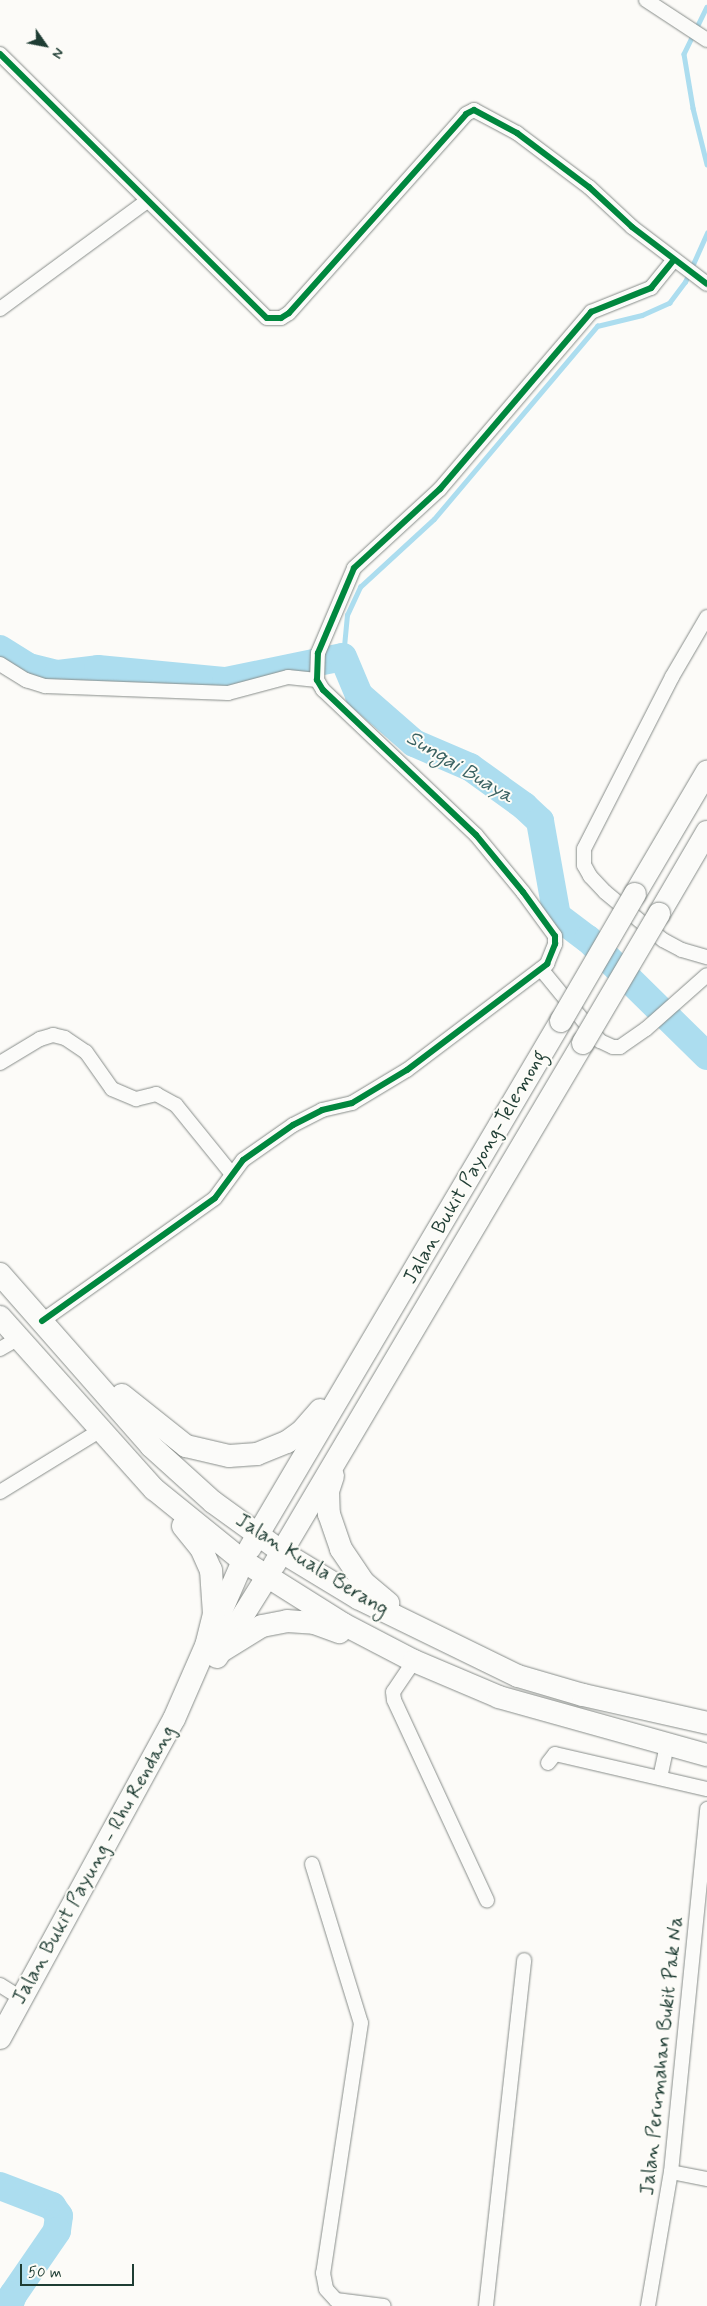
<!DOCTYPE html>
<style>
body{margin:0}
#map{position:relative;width:707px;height:2306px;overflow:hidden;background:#fcfbf8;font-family:Mynerve,sans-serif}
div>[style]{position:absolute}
.stream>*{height:4.5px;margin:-2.25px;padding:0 2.25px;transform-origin:2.25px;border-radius:2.25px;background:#acddef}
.river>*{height:28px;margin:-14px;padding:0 14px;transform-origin:14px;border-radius:14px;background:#acddef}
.roads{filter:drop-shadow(0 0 1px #888d8a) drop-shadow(0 0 1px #888d8a)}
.minor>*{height:14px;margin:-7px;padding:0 7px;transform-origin:7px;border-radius:7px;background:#fbfbf9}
.primary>*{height:22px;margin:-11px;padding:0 11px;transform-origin:11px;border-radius:11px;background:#fbfbf9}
.trunk>*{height:22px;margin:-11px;padding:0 11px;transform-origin:11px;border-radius:11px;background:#fbfbf9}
.bridges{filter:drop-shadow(0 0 1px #888d8a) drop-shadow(0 0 1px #888d8a)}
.trunk-bridge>*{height:22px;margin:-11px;padding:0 11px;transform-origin:11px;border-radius:11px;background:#fbfbf9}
.cycleway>*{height:6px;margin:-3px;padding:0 3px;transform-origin:3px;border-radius:3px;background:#00873e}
span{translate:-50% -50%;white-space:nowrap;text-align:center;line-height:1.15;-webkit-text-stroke:4px #fdfcf7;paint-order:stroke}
.street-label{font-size:20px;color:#1f3d34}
.water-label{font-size:21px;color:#3a6262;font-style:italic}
.north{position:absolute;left:20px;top:20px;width:50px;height:50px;-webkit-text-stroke:4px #fdfcf7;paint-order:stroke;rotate:123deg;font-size:14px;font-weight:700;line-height:20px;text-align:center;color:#1f3d34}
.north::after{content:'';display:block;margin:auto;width:18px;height:22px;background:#1f3d34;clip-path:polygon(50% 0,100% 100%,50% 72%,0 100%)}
.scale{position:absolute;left:20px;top:2264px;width:114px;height:22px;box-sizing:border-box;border:2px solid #1f3d34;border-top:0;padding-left:6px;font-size:15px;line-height:18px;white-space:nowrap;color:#1f3d34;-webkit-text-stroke:4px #fdfcf7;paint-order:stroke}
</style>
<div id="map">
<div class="stream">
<i style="left:707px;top:7px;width:52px;rotate:116.1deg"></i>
<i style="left:684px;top:54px;width:55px;rotate:80.5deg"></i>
<i style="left:693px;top:108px;width:58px;rotate:76deg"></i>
<i style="left:343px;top:657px;width:42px;rotate:-84.6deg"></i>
<i style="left:347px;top:615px;width:31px;rotate:-65deg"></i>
<i style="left:360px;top:587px;width:100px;rotate:-42.6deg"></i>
<i style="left:434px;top:519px;width:253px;rotate:-49.8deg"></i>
<i style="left:597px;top:326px;width:46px;rotate:-13.7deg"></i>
<i style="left:642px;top:315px;width:30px;rotate:-24deg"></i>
<i style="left:669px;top:303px;width:26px;rotate:-53deg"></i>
<i style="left:685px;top:282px;width:54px;rotate:-65.8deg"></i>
</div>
<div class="river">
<i style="left:0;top:649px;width:34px;rotate:32deg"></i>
<i style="left:29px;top:667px;width:30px;rotate:14deg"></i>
<i style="left:58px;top:674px;width:40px;rotate:-7.1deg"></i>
<i style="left:98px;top:669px;width:129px;rotate:5.4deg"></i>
<i style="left:226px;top:681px;width:119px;rotate:-11.6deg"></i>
<i style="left:343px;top:657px;width:41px;rotate:67.2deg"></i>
<i style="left:359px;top:695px;width:73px;rotate:41.1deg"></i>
<i style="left:414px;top:743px;width:61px;rotate:23.2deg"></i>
<i style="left:470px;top:767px;width:67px;rotate:35.8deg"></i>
<i style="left:524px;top:806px;width:22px;rotate:43deg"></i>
<i style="left:540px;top:821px;width:97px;rotate:79.9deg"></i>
<i style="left:557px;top:916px;width:39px;rotate:37deg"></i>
<i style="left:588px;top:939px;width:167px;rotate:44.5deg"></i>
<i style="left:0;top:2186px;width:56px;rotate:21deg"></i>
<i style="left:52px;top:2206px;width:12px;rotate:55deg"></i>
<i style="left:59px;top:2216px;width:15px;rotate:98deg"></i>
<i style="left:57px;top:2231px;width:78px;rotate:124.5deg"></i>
<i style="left:13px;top:2295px;width:12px;rotate:110deg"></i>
</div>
<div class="roads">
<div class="minor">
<i style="left:646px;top:0;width:73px;rotate:33.3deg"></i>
<i style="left:0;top:54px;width:375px;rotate:44.7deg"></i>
<i style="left:267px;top:318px;width:14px"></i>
<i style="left:281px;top:318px;width:9px;rotate:-32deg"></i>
<i style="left:289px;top:313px;width:266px;rotate:-48.3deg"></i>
<i style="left:466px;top:114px;width:9px;rotate:-27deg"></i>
<i style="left:474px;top:110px;width:49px;rotate:28.1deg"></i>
<i style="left:517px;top:133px;width:90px;rotate:36.9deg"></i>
<i style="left:589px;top:187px;width:59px;rotate:42.9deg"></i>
<i style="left:632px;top:227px;width:94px;rotate:37.2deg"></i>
<i style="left:0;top:309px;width:182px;rotate:-36.3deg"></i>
<i style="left:707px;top:617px;width:69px;rotate:120.3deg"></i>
<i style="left:672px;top:677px;width:193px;rotate:117.1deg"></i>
<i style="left:584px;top:849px;width:16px;rotate:90deg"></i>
<i style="left:584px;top:865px;width:13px;rotate:61deg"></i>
<i style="left:590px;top:876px;width:22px;rotate:47deg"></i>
<i style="left:605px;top:892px;width:75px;rotate:39.6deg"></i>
<i style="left:663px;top:940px;width:21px;rotate:28deg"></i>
<i style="left:682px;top:950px;width:26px;rotate:16deg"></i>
<i style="left:0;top:664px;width:31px;rotate:32deg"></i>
<i style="left:26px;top:680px;width:20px;rotate:18deg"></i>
<i style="left:45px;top:686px;width:183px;rotate:2.2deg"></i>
<i style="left:228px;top:693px;width:62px;rotate:-14.9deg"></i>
<i style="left:288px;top:677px;width:29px;rotate:6deg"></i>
<i style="left:541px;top:969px;width:93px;rotate:50.7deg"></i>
<i style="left:600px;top:1041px;width:14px;rotate:25deg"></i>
<i style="left:613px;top:1047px;width:7px"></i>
<i style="left:620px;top:1047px;width:32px;rotate:-35deg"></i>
<i style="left:646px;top:1029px;width:81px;rotate:-41.5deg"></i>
<i style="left:0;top:1063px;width:47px;rotate:-31deg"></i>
<i style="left:40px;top:1039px;width:14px;rotate:-17deg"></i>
<i style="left:53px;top:1035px;width:12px;rotate:14deg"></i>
<i style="left:65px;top:1038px;width:25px;rotate:34deg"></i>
<i style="left:86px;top:1052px;width:45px;rotate:54.9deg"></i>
<i style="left:112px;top:1089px;width:26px;rotate:23deg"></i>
<i style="left:136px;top:1099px;width:21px;rotate:-14deg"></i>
<i style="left:156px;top:1094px;width:23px;rotate:29deg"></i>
<i style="left:176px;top:1105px;width:87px;rotate:51deg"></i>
<i style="left:42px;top:1321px;width:212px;rotate:-35.4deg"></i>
<i style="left:215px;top:1198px;width:47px;rotate:-53.6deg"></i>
<i style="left:243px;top:1160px;width:61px;rotate:-35deg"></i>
<i style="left:293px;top:1125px;width:33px;rotate:-27deg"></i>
<i style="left:322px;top:1110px;width:31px;rotate:-13deg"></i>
<i style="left:352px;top:1103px;width:64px;rotate:-31deg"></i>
<i style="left:407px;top:1070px;width:176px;rotate:-37.1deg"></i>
<i style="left:547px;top:964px;width:22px;rotate:-68deg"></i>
<i style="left:555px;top:944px;width:8px;rotate:-90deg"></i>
<i style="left:555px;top:936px;width:54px;rotate:-126deg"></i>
<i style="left:523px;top:892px;width:74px;rotate:-129.5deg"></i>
<i style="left:476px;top:835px;width:211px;rotate:-136.5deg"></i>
<i style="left:323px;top:690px;width:12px;rotate:-121deg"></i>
<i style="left:317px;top:680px;width:27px;rotate:-88deg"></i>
<i style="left:318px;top:653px;width:92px;rotate:-67deg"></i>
<i style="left:354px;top:568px;width:117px;rotate:-42.6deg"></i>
<i style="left:440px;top:489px;width:233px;rotate:-49.5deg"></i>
<i style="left:591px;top:312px;width:65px;rotate:-21.8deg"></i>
<i style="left:651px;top:288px;width:36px;rotate:-51deg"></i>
<i style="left:0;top:1349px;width:22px;rotate:-30deg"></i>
<i style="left:0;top:1492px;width:116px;rotate:-31.6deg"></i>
<i style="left:414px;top:1661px;width:37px;rotate:124deg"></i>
<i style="left:393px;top:1692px;width:8px;rotate:83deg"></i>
<i style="left:394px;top:1700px;width:221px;rotate:65.1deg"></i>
<i style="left:548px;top:1763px;width:11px;rotate:-52deg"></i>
<i style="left:555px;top:1754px;width:156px;rotate:13deg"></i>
<i style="left:660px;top:1778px;width:33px;rotate:-78deg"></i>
<i style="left:312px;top:1864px;width:166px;rotate:72.9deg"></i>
<i style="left:361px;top:2023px;width:253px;rotate:98.6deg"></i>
<i style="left:323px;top:2273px;width:16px;rotate:79deg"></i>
<i style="left:326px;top:2289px;width:15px;rotate:48deg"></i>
<i style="left:336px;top:2300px;width:48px;rotate:7.1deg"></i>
<i style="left:0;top:1985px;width:25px;rotate:32deg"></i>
<i style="left:671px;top:2172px;width:37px;rotate:11deg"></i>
<i style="left:486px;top:2306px;width:348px;rotate:-83.7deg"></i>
<i style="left:648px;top:2306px;width:136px;rotate:-80.3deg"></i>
<i style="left:671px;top:2172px;width:365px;rotate:-84.3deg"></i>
</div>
<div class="primary">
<i style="left:217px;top:1657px;width:94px;rotate:-58deg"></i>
<i style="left:0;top:2038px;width:363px;rotate:-61.4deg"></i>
<i style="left:174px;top:1719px;width:172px;rotate:-66.4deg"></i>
</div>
<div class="trunk">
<i style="left:635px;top:894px;width:142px;rotate:-59.5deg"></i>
<i style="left:659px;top:914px;width:95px;rotate:-59.7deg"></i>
<i style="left:0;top:1274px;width:229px;rotate:48.7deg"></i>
<i style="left:151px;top:1446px;width:84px;rotate:42.1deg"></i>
<i style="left:213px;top:1502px;width:85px;rotate:35.9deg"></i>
<i style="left:282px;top:1552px;width:89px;rotate:31.2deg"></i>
<i style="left:358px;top:1598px;width:178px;rotate:26deg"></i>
<i style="left:518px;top:1676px;width:68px;rotate:16.3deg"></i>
<i style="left:583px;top:1695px;width:127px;rotate:12.7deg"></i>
<i style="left:0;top:1317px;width:231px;rotate:48.2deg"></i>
<i style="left:154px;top:1489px;width:114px;rotate:39deg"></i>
<i style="left:243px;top:1561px;width:118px;rotate:32.2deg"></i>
<i style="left:343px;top:1624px;width:80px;rotate:27.5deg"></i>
<i style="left:414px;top:1661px;width:92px;rotate:23deg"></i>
<i style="left:499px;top:1697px;width:216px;rotate:15.6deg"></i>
<i style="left:122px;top:1395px;width:82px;rotate:38.6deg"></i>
<i style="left:186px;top:1446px;width:44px;rotate:13.1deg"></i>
<i style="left:229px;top:1456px;width:28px;rotate:-4deg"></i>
<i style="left:257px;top:1454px;width:32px;rotate:-22deg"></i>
<i style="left:287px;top:1442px;width:17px;rotate:-36deg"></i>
<i style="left:301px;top:1432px;width:29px;rotate:-49deg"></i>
<i style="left:333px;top:1476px;width:16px;rotate:108deg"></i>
<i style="left:328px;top:1491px;width:23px;rotate:88deg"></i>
<i style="left:329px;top:1514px;width:37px;rotate:71deg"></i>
<i style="left:341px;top:1549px;width:40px;rotate:56deg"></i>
<i style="left:363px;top:1582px;width:33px;rotate:40deg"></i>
<i style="left:183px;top:1526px;width:28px;rotate:51deg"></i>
<i style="left:201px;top:1548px;width:24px;rotate:66deg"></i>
<i style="left:211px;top:1570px;width:44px;rotate:86.1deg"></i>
<i style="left:214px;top:1614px;width:32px;rotate:104deg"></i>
<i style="left:250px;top:1548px;width:612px;rotate:-59.45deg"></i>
<i style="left:274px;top:1565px;width:607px;rotate:-59.38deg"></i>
<i style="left:220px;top:1652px;width:49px;rotate:-31.8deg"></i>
<i style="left:262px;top:1626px;width:25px;rotate:-11deg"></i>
<i style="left:287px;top:1621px;width:27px;rotate:4deg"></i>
<i style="left:314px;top:1623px;width:27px;rotate:20deg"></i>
</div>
</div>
<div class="bridges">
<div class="trunk-bridge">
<i style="left:561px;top:1021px;width:147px;rotate:-59.8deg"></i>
<i style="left:583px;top:1043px;width:150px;rotate:-59.5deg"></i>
</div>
</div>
<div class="cycleway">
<i style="left:0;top:54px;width:375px;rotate:44.7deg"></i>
<i style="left:267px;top:318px;width:14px"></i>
<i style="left:281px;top:318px;width:9px;rotate:-32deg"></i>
<i style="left:289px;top:313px;width:266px;rotate:-48.3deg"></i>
<i style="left:466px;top:114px;width:9px;rotate:-27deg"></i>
<i style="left:474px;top:110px;width:49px;rotate:28.1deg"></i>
<i style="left:517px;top:133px;width:90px;rotate:36.9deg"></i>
<i style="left:589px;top:187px;width:59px;rotate:42.9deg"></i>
<i style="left:632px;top:227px;width:94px;rotate:37.2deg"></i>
<i style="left:42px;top:1321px;width:212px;rotate:-35.4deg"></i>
<i style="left:215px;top:1198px;width:47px;rotate:-53.6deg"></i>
<i style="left:243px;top:1160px;width:61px;rotate:-35deg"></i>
<i style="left:293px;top:1125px;width:33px;rotate:-27deg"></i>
<i style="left:322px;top:1110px;width:31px;rotate:-13deg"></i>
<i style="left:352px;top:1103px;width:64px;rotate:-31deg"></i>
<i style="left:407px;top:1070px;width:176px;rotate:-37.1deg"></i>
<i style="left:547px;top:964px;width:22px;rotate:-68deg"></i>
<i style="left:555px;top:944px;width:8px;rotate:-90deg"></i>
<i style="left:555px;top:936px;width:54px;rotate:-126deg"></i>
<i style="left:523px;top:892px;width:74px;rotate:-129.5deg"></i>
<i style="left:476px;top:835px;width:211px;rotate:-136.5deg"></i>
<i style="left:323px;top:690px;width:12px;rotate:-121deg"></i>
<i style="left:317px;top:680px;width:27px;rotate:-88deg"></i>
<i style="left:318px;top:653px;width:92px;rotate:-67deg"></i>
<i style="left:354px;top:568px;width:117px;rotate:-42.6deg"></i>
<i style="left:440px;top:489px;width:233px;rotate:-49.5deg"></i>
<i style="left:591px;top:312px;width:65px;rotate:-21.8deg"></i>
<i style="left:651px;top:288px;width:36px;rotate:-51deg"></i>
</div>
<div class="street-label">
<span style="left:475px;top:1167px;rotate:-60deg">Jalan Bukit Payong-Telemong</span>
<span style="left:312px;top:1565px;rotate:32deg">Jalan Kuala Berang</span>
<span style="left:94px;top:1865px;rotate:-61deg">Jalan Bukit Payung - Rhu Rendang</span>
<span style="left:662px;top:2056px;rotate:-84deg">Jalan Perumahan Bukit Pak Na</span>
</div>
<div class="water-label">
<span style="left:460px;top:767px;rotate:31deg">Sungai Buaya</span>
</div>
<div class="north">N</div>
<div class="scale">50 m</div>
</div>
